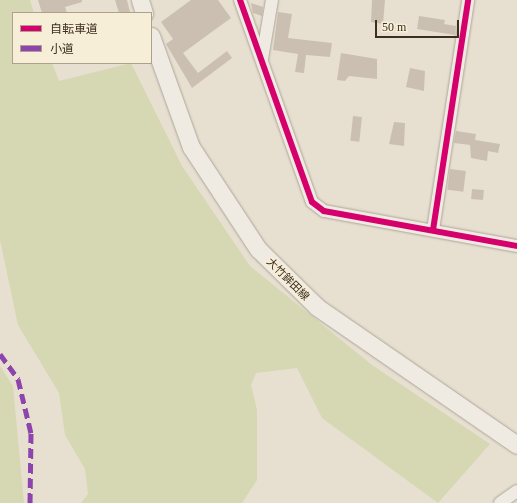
<!DOCTYPE html>
<meta charset="utf-8">
<style>
body{margin:0}
#map{position:relative;width:517px;height:503px;overflow:hidden;background:#e7e0d1;font-family:"Times New Roman","Noto Sans JP",serif}
div>[style]{position:absolute}
.green>*{inset:0;background:#d6d7b3}
.building>*{inset:0;background:#cbbfb2;transform-origin:0 0}
.roads{filter:drop-shadow(0 0 1px #ada599) drop-shadow(0 0 1px #ada599)}
.minor>*{height:12px;margin:-6px;padding:0 6px;transform-origin:6px;border-radius:6px;background:#efebe3}
.secondary>*{height:17px;margin:-8.5px;padding:0 8.5px;transform-origin:8.5px;border-radius:8.5px;background:#efebe3}
.quiet>*{height:5px;margin-top:-2.5px;transform-origin:0;background:repeating-linear-gradient(90deg,#8e44ad 0 10px,transparent 0 15px)}
.cycleway>*{height:6px;margin:-3px;padding:0 3px;transform-origin:3px;border-radius:3px;background:#d6006c}
span{translate:-50% -50%;white-space:nowrap;text-align:center;line-height:1.15;-webkit-text-stroke:3.5px #f7eed8;paint-order:stroke}
.street-label{font-size:11px;color:#3d2e20}
.legend{position:absolute;left:12px;top:12px;width:140px;height:52px;box-sizing:border-box;background:#f7eed8;border:1px solid #ada18e;margin:0;padding:5px 7px;list-style:none;font-size:12px;color:#3d2e20}
.legend li{display:flex;align-items:center;gap:8px;height:20px}
.legend b{width:20px;border:1px solid #ada18e}
.scale{position:absolute;left:375px;top:20px;width:84px;height:18px;box-sizing:border-box;border:2px solid #3d2e20;border-top:0;padding-left:5px;font-size:12px;line-height:14px;white-space:nowrap;color:#3d2e20;-webkit-text-stroke:3px #f7eed8;paint-order:stroke}
</style>
<div id="map">
<div class="green">
<i style="clip-path:polygon(0 0,30px 0,34px 13px,13px 13px,13px 63px,52px 63px,59px 81px,131px 63px,182px 166px,250px 266px,372px 365px,490px 444px,438px 503px,322px 418px,297px 368px,256px 373px,251px 385px,257px 410px,257px 480px,242px 503px,81px 503px,88px 494px,85px 469px,65px 435px,59px 393px,18px 325px,0 240px)"></i>
<i style="clip-path:polygon(0 366px,13px 386px,24px 503px,0 503px)"></i>
</div>
<div class="building">
<i style="clip-path:polygon(38px 0,82px 0,82px 2px,65px 7px,67px 13px,42px 13px)"></i>
<i style="clip-path:polygon(115px 0,127px 0,130px 12px,119px 13px)"></i>
<i style="clip-path:polygon(191px 0,218px 0,231px 18px,183px 53px,198px 73px,227px 51px,232px 58px,192px 88px,166px 44px,173px 39px,161px 22px)"></i>
<i style="clip-path:polygon(372px 0,385px 0,383px 24px,371px 22px)"></i>
<i style="clip-path:polygon(251px 3px,263px 7px,262px 16px,253px 13px)"></i>
<i style="clip-path:polygon(278px 12px,292px 14px,288px 38px,332px 43px,330px 57px,306px 55px,304px 73px,295px 72px,298px 54px,273px 50px)"></i>
<i style="clip-path:polygon(419px 16px,445px 20px,444px 24px,456px 26px,455px 35px,417px 29px)"></i>
<i style="clip-path:polygon(341px 53px,377px 59px,377px 79px,349px 76px,345px 81px,337px 80px)"></i>
<i style="clip-path:polygon(410px 68px,425px 71px,424px 91px,406px 87px)"></i>
<i style="left:353px;top:116px;width:9px;height:25px;rotate:6deg"></i>
<i style="clip-path:polygon(394px 122px,405px 123px,404px 146px,389px 144px)"></i>
<i style="clip-path:polygon(456px 131px,476px 134px,475px 140px,500px 144px,498px 153px,488px 151px,487px 161px,471px 158px,470px 145px,454px 143px)"></i>
<i style="left:450px;top:169px;width:16px;height:21px;rotate:7deg"></i>
<i style="left:472px;top:189px;width:12px;height:10px;rotate:5deg"></i>
</div>
<div class="roads">
<div class="minor">
<i style="left:240px;top:0;width:214px;rotate:70.4deg"></i>
<i style="left:312px;top:202px;width:15px;rotate:37deg"></i>
<i style="left:324px;top:211px;width:196px;rotate:10.3deg"></i>
<i style="left:262px;top:59px;width:60px;rotate:-80.4deg"></i>
<i style="left:433px;top:230px;width:233px;rotate:-81.3deg"></i>
<i style="left:500px;top:503px;width:21px;rotate:-35deg"></i>
</div>
<div class="secondary">
<i style="left:140px;top:0;width:14px;rotate:73deg"></i>
<i style="left:151px;top:36px;width:118px;rotate:70.2deg"></i>
<i style="left:191px;top:147px;width:122px;rotate:56.7deg"></i>
<i style="left:258px;top:249px;width:83px;rotate:44.5deg"></i>
<i style="left:317px;top:307px;width:243px;rotate:34.6deg"></i>
</div>
</div>
<div class="quiet">
<i style="left:0;top:354px;width:31px;rotate:54deg"></i>
<i style="left:18px;top:379px;width:56px;rotate:76.5deg"></i>
<i style="left:31px;top:433px;width:70px;rotate:90.8deg"></i>
</div>
<div class="cycleway">
<i style="left:240px;top:0;width:214px;rotate:70.4deg"></i>
<i style="left:312px;top:202px;width:15px;rotate:37deg"></i>
<i style="left:324px;top:211px;width:196px;rotate:10.3deg"></i>
<i style="left:433px;top:230px;width:233px;rotate:-81.3deg"></i>
</div>
<div class="street-label">
<span style="left:288px;top:279px;rotate:45deg">大竹鉾田線</span>
</div>
<ul class="legend">
<li><b style="height:5px;background:#d6006c"></b>自転車道</li>
<li><b style="height:5px;background:#8e44ad"></b>小道</li>
</ul>
<div class="scale">50 m</div>
</div>
